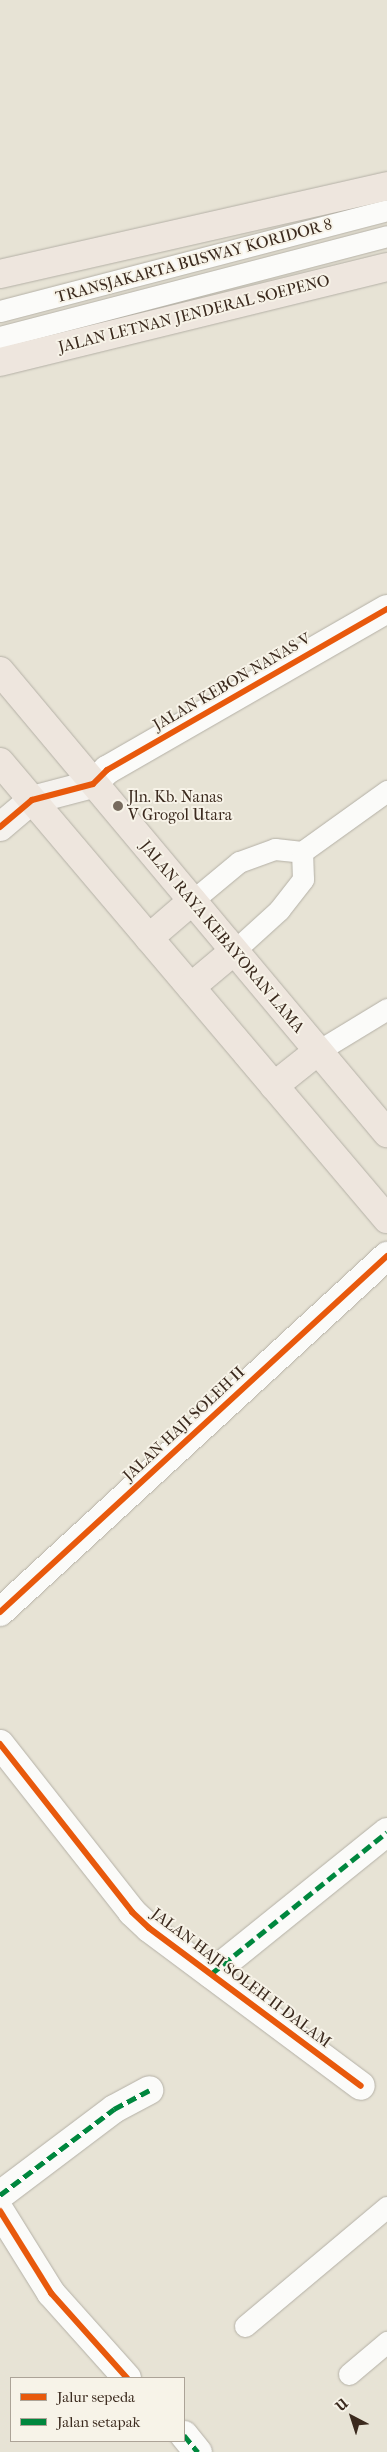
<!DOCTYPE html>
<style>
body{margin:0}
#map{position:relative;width:387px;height:2452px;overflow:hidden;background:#e7e3d5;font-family:"IM FELL French Canon",serif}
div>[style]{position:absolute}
.roads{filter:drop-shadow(0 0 1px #b4b0a6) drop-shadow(0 0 1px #b4b0a6)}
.lane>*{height:21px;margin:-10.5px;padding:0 10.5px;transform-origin:10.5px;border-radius:10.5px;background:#fbfbf9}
.street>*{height:28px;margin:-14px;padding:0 14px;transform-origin:14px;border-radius:14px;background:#fbfbf9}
.secondary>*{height:28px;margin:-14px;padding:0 14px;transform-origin:14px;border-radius:14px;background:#f5f2ee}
.primary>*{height:28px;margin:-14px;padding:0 14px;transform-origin:14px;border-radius:14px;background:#eee6de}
.quiet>*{height:5px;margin-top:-2.5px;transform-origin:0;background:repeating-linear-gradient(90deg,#00873e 0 10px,transparent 0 15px)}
.cycleway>*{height:6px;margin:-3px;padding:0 3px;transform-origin:3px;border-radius:3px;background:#e8590c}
.dots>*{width:14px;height:14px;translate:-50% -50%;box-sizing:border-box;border:2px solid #f7f3e8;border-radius:50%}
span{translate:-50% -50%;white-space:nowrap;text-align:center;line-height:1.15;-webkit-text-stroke:4px #f7f3e8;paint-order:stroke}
.street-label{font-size:16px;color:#3b2a1e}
.poi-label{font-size:16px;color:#3b2a1e}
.left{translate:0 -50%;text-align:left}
.legend{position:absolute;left:10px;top:2377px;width:175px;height:65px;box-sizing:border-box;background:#f7f3e8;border:1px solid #aca397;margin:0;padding:6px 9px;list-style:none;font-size:15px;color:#3b2a1e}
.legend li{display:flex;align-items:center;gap:10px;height:25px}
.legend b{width:25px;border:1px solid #aca397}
.north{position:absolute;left:327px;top:2392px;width:50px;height:50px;-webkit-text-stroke:4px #f7f3e8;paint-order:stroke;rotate:320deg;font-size:14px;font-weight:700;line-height:20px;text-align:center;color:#3b2a1e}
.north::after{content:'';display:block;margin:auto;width:18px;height:22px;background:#3b2a1e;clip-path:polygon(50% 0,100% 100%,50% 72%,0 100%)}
</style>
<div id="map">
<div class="roads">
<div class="lane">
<i style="left:0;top:311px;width:400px;rotate:-14.6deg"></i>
<i style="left:0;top:337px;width:400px;rotate:-14.6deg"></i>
<i style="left:192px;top:901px;width:61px;rotate:-39.7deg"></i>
<i style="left:239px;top:862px;width:38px;rotate:-20deg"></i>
<i style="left:275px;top:849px;width:27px;rotate:6deg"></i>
<i style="left:302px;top:852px;width:105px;rotate:-35.7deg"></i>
<i style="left:234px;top:951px;width:61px;rotate:-42.3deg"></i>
<i style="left:279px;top:910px;width:39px;rotate:-52deg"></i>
<i style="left:303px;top:879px;width:27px;rotate:-92deg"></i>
<i style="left:318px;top:1051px;width:81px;rotate:-31.3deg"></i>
<i style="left:245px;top:2326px;width:185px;rotate:-40deg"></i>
<i style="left:349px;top:2374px;width:50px;rotate:-40.1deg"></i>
</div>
<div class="street">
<i style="left:93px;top:784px;width:20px;rotate:-45deg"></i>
<i style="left:107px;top:770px;width:323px;rotate:-29.9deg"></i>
<i style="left:0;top:1612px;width:526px;rotate:-42.61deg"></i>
<i style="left:0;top:1744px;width:214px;rotate:51.8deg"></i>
<i style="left:132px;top:1912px;width:23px;rotate:43deg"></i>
<i style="left:149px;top:1928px;width:264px;rotate:36.7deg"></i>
<i style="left:211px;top:1974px;width:226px;rotate:-38.9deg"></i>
<i style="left:0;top:2195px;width:143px;rotate:-37deg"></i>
<i style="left:114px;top:2109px;width:40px;rotate:-28deg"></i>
<i style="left:0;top:2211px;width:97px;rotate:58.1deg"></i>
<i style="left:51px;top:2293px;width:114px;rotate:48.2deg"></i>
<i style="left:184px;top:2435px;width:22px;rotate:51deg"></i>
</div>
<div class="secondary">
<i style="left:0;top:827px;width:42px;rotate:-40.2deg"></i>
<i style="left:32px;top:800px;width:63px;rotate:-14.7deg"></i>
</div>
<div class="primary">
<i style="left:0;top:274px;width:397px;rotate:-12.8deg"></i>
<i style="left:0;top:362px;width:398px;rotate:-13.8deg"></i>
<i style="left:0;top:671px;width:603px;rotate:50.05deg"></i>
<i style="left:0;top:762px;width:599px;rotate:49.74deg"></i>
<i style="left:149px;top:938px;width:57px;rotate:-40.7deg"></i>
<i style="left:191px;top:987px;width:56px;rotate:-39.9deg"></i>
<i style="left:274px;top:1086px;width:56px;rotate:-38.5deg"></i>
</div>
</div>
<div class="quiet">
<i style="left:211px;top:1974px;width:226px;rotate:-38.9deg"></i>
<i style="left:0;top:2195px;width:143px;rotate:-37deg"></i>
<i style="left:114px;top:2109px;width:40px;rotate:-28deg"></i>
<i style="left:184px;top:2435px;width:22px;rotate:51deg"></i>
</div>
<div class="cycleway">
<i style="left:0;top:827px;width:42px;rotate:-40.2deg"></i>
<i style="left:32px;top:800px;width:63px;rotate:-14.7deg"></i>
<i style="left:93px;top:784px;width:20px;rotate:-45deg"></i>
<i style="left:107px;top:770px;width:323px;rotate:-29.9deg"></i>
<i style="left:0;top:1612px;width:526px;rotate:-42.61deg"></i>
<i style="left:0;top:1744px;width:214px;rotate:51.8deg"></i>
<i style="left:132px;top:1912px;width:23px;rotate:43deg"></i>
<i style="left:149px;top:1928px;width:264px;rotate:36.7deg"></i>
<i style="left:0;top:2211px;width:97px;rotate:58.1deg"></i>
<i style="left:51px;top:2293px;width:114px;rotate:48.2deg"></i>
</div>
<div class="dots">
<i style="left:118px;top:806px;background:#776b5e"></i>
</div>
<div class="street-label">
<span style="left:194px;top:261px;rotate:-15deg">TRANSJAKARTA BUSWAY KORIDOR 8</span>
<span style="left:194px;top:314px;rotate:-14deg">JALAN LETNAN JENDERAL SOEPENO</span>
<span style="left:232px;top:682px;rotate:-30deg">JALAN KEBON NANAS V</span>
<span style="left:222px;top:937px;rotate:50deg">JALAN RAYA KEBAYORAN LAMA</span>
<span style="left:184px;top:1424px;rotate:-43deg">JALAN HAJI SOLEH II</span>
<span style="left:241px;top:1978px;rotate:37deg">JALAN HAJI SOLEH II DALAM</span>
</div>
<div class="poi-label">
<span class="left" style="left:128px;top:806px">Jln. Kb. Nanas<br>V Grogol Utara</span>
</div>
<ul class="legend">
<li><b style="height:6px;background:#e8590c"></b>Jalur sepeda</li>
<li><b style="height:6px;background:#00873e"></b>Jalan setapak</li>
</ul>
<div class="north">U</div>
</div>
